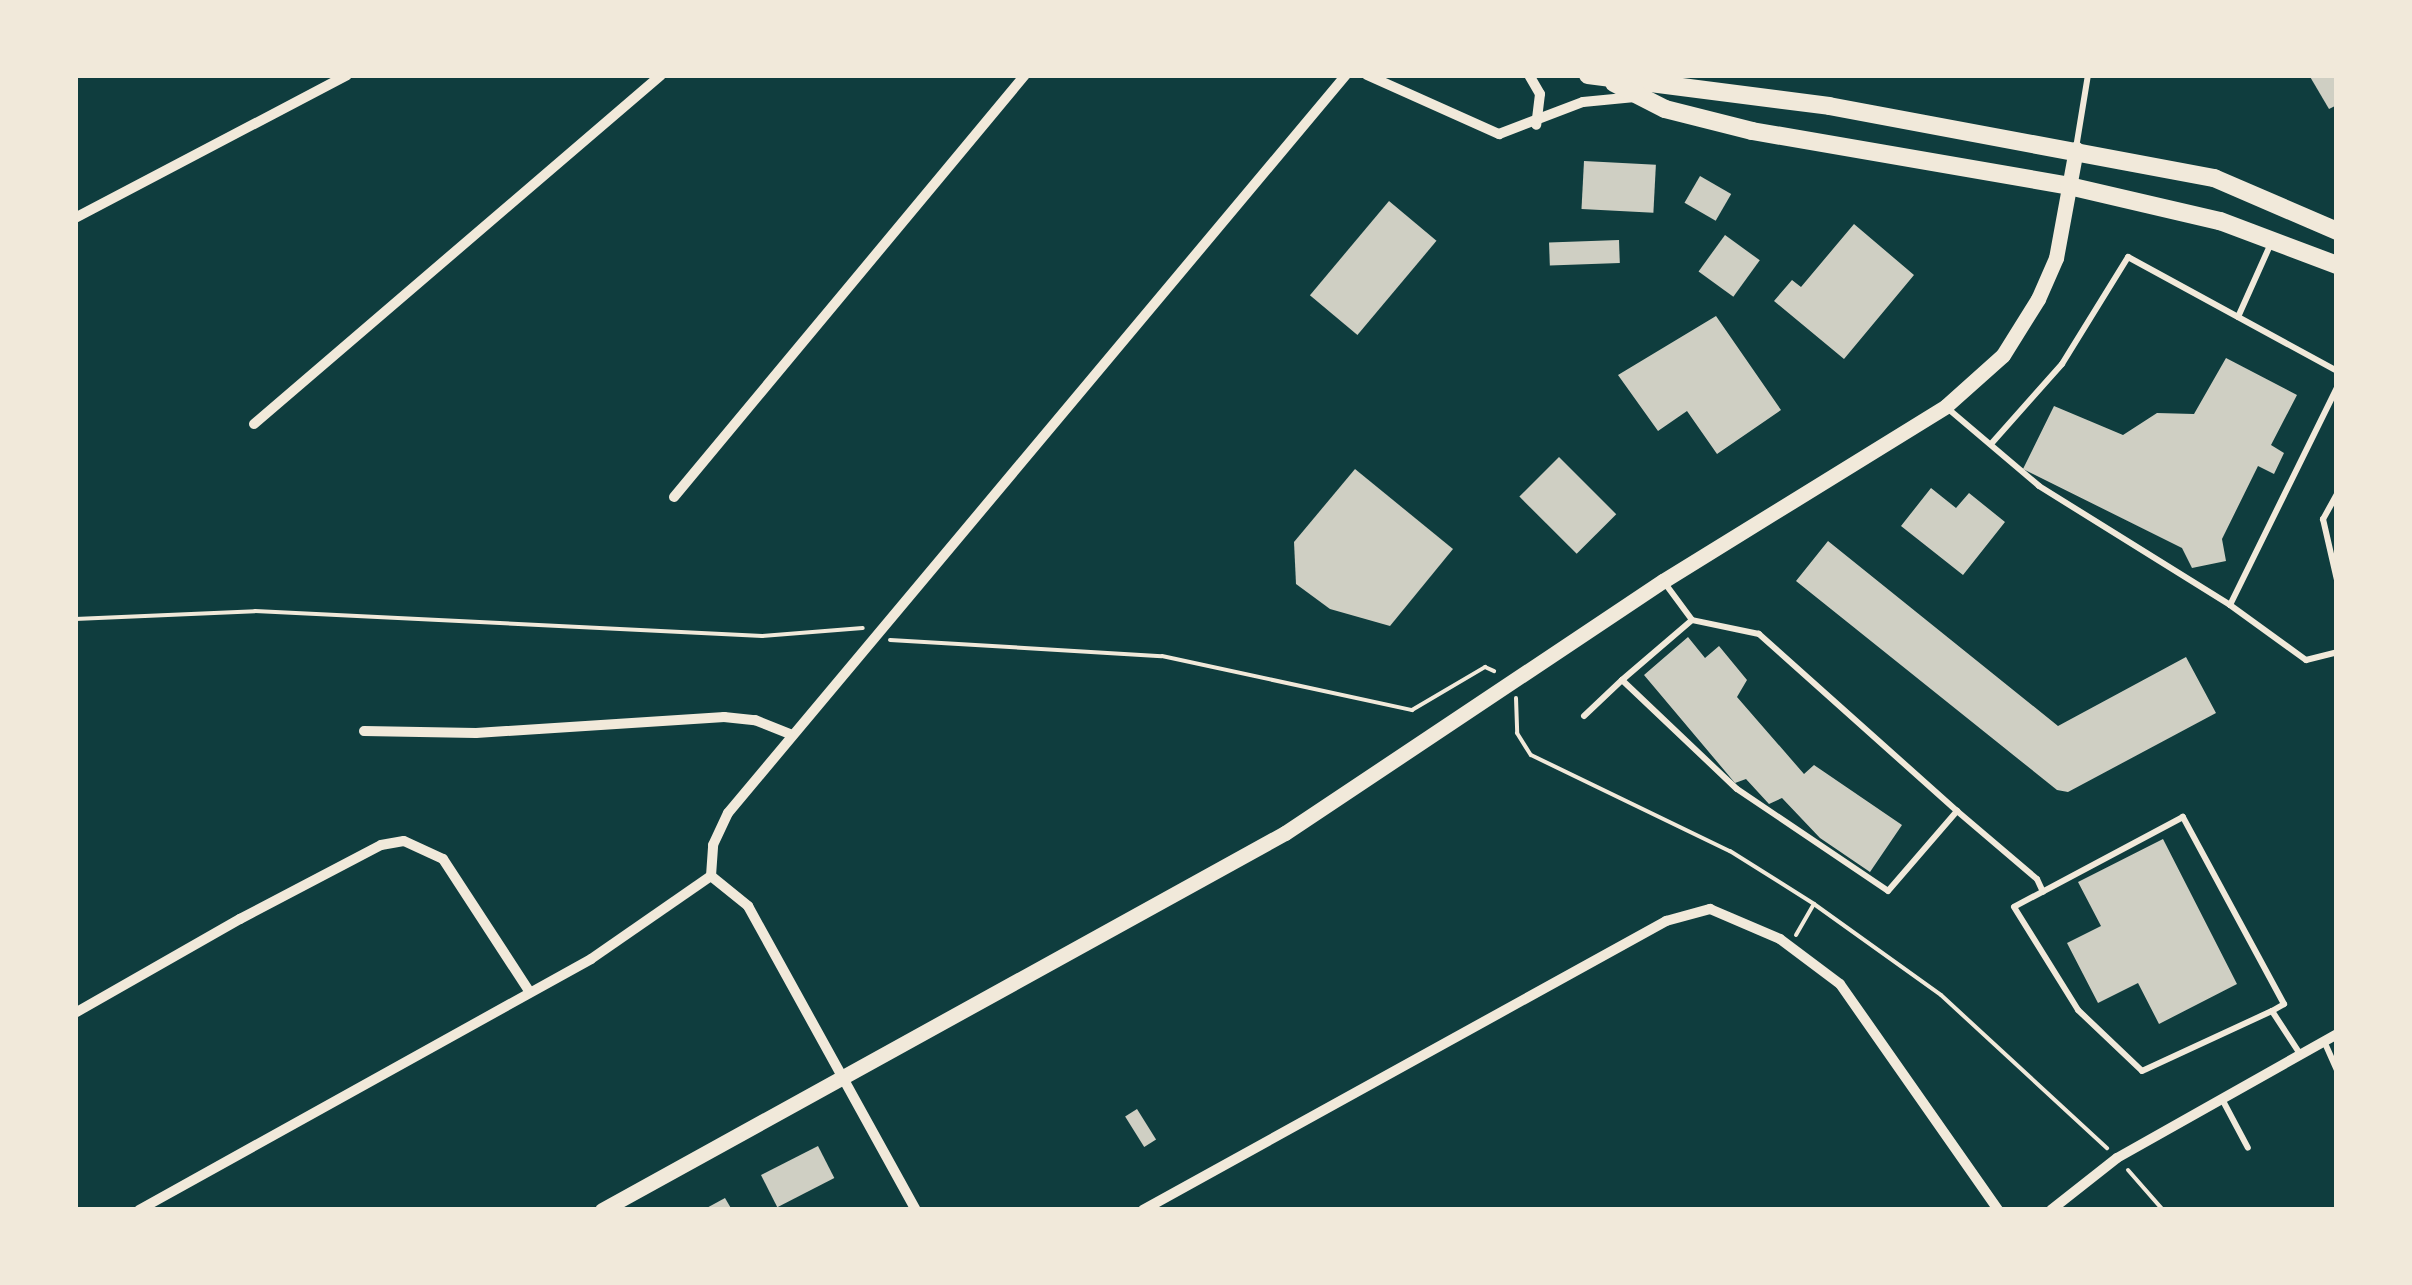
<!DOCTYPE html>
<style>
body{margin:0}
#map{position:relative;width:2412px;height:1285px;overflow:hidden;background:#0f3d3e;font-family:Roboto,sans-serif}
div>[style]{position:absolute}
.building>*{inset:0;background:#cfcfc3;transform-origin:0 0}
.path>*{height:4px;margin:-2px;padding:0 2px;transform-origin:2px;border-radius:2px;background:#f1e9da}
.service>*{height:6px;margin:-3px;padding:0 3px;transform-origin:3px;border-radius:3px;background:#f1e9da}
.minor>*{height:10px;margin:-5px;padding:0 5px;transform-origin:5px;border-radius:5px;background:#f1e9da}
.tertiary>*{height:15px;margin:-7.5px;padding:0 7.5px;transform-origin:7.5px;border-radius:7.5px;background:#f1e9da}
.primary>*{height:18px;margin:-9px;padding:0 9px;transform-origin:9px;border-radius:9px;background:#f1e9da}
span{translate:-50% -50%;white-space:nowrap;text-align:center;line-height:1.15;-webkit-text-stroke:10px #f1e9da;paint-order:stroke}
.frame{position:absolute;inset:0;border:78px solid #f1e9da;pointer-events:none}
</style>
<div id="map">
<div class="building">
<i style="clip-path:polygon(2309px 75px,2337px 75px,2337px 105px,2329px 109px)"></i>
<i style="left:1584px;top:161px;width:72px;height:48px;rotate:3deg"></i>
<i style="left:1700px;top:176px;width:36px;height:31px;rotate:30deg"></i>
<i style="left:1389px;top:201px;width:62px;height:123px;rotate:40deg"></i>
<i style="clip-path:polygon(1854px 224px,1914px 275px,1844px 359px,1774px 301px,1792px 280px,1801px 287px)"></i>
<i style="left:1725px;top:235px;width:43px;height:45px;rotate:36deg"></i>
<i style="left:1619px;top:240px;width:23px;height:70px;rotate:88deg"></i>
<i style="clip-path:polygon(1716px 316px,1781px 410px,1717px 454px,1687px 411px,1658px 431px,1618px 375px)"></i>
<i style="clip-path:polygon(2226px 358px,2297px 395px,2271px 445px,2284px 453px,2274px 474px,2258px 466px,2222px 539px,2226px 561px,2192px 568px,2182px 548px,2023px 469px,2054px 406px,2123px 435px,2157px 413px,2194px 414px)"></i>
<i style="left:1559px;top:457px;width:81px;height:56px;rotate:45deg"></i>
<i style="clip-path:polygon(1355px 469px,1453px 549px,1390px 626px,1330px 609px,1296px 584px,1294px 542px)"></i>
<i style="clip-path:polygon(1931px 488px,1956px 508px,1969px 493px,2005px 522px,1963px 575px,1901px 526px)"></i>
<i style="clip-path:polygon(1828px 541px,2058px 726px,2186px 657px,2216px 713px,2068px 792px,2057px 790px,1796px 581px)"></i>
<i style="clip-path:polygon(1688px 637px,1705px 658px,1719px 646px,1747px 680px,1737px 697px,1804px 774px,1814px 765px,1902px 825px,1870px 872px,1820px 838px,1782px 798px,1769px 804px,1746px 779px,1735px 783px,1644px 675px)"></i>
<i style="clip-path:polygon(2163px 839px,2237px 984px,2159px 1024px,2138px 983px,2098px 1003px,2067px 943px,2101px 926px,2078px 882px)"></i>
<i style="left:1137px;top:1109px;width:36px;height:14px;rotate:58deg"></i>
<i style="left:818px;top:1146px;width:36px;height:64px;rotate:63deg"></i>
<i style="clip-path:polygon(725px 1198px,732px 1210px,703px 1210px)"></i>
</div>
<div class="path">
<i style="left:75px;top:619px;width:180px;rotate:-2.5deg"></i>
<i style="left:255px;top:611px;width:508px;rotate:2.82deg"></i>
<i style="left:762px;top:636px;width:101px;rotate:-4.5deg"></i>
<i style="left:890px;top:640px;width:272px;rotate:3.4deg"></i>
<i style="left:1162px;top:656px;width:256px;rotate:12.2deg"></i>
<i style="left:1412px;top:710px;width:85px;rotate:-30.5deg"></i>
<i style="left:1485px;top:667px;width:10px;rotate:24deg"></i>
<i style="left:1516px;top:698px;width:35px;rotate:88deg"></i>
<i style="left:1517px;top:733px;width:26px;rotate:58deg"></i>
<i style="left:1531px;top:755px;width:221px;rotate:25.8deg"></i>
<i style="left:1730px;top:851px;width:99px;rotate:32.2deg"></i>
<i style="left:1814px;top:904px;width:156px;rotate:35.6deg"></i>
<i style="left:1941px;top:995px;width:226px;rotate:42.7deg"></i>
<i style="left:1796px;top:935px;width:36px;rotate:-60deg"></i>
<i style="left:2128px;top:1170px;width:53px;rotate:48.8deg"></i>
</div>
<div class="service">
<i style="left:2076px;top:148px;width:74px;rotate:-80.7deg"></i>
<i style="left:2238px;top:317px;width:83px;rotate:-65.9deg"></i>
<i style="left:1946px;top:407px;width:122px;rotate:40.3deg"></i>
<i style="left:2039px;top:486px;width:225px;rotate:31.9deg"></i>
<i style="left:2230px;top:605px;width:242px;rotate:-63.8deg"></i>
<i style="left:1991px;top:444px;width:107px;rotate:-48.4deg"></i>
<i style="left:2062px;top:364px;width:126px;rotate:-58.3deg"></i>
<i style="left:2128px;top:257px;width:238px;rotate:28.6deg"></i>
<i style="left:2337px;top:494px;width:29px;rotate:119deg"></i>
<i style="left:2323px;top:519px;width:63px;rotate:77.1deg"></i>
<i style="left:1664px;top:582px;width:47px;rotate:53.6deg"></i>
<i style="left:1692px;top:620px;width:92px;rotate:139.4deg"></i>
<i style="left:1622px;top:680px;width:158px;rotate:43.5deg"></i>
<i style="left:1737px;top:789px;width:182px;rotate:34deg"></i>
<i style="left:1888px;top:891px;width:106px;rotate:-49.2deg"></i>
<i style="left:1957px;top:811px;width:266px;rotate:-138.2deg"></i>
<i style="left:1759px;top:634px;width:68px;rotate:-168.2deg"></i>
<i style="left:2230px;top:605px;width:94px;rotate:35.9deg"></i>
<i style="left:2306px;top:660px;width:32px;rotate:-14deg"></i>
<i style="left:1584px;top:716px;width:52px;rotate:-43.5deg"></i>
<i style="left:1957px;top:811px;width:105px;rotate:40.4deg"></i>
<i style="left:2037px;top:879px;width:14px;rotate:65deg"></i>
<i style="left:2272px;top:1011px;width:14px;rotate:-30deg"></i>
<i style="left:2284px;top:1004px;width:213px;rotate:-118.4deg"></i>
<i style="left:2183px;top:817px;width:191px;rotate:152deg"></i>
<i style="left:2014px;top:907px;width:121px;rotate:58.1deg"></i>
<i style="left:2078px;top:1010px;width:88px;rotate:43.6deg"></i>
<i style="left:2142px;top:1071px;width:143px;rotate:-24.8deg"></i>
<i style="left:2272px;top:1011px;width:51px;rotate:56.9deg"></i>
<i style="left:2324px;top:1041px;width:32px;rotate:66deg"></i>
<i style="left:2222px;top:1099px;width:55px;rotate:62deg"></i>
</div>
<div class="minor">
<i style="left:1367px;top:75px;width:145px;rotate:24.1deg"></i>
<i style="left:1499px;top:134px;width:90px;rotate:-20.9deg"></i>
<i style="left:1583px;top:102px;width:52px;rotate:-5.5deg"></i>
<i style="left:1529px;top:75px;width:22px;rotate:60deg"></i>
<i style="left:1540px;top:94px;width:31px;rotate:97deg"></i>
<i style="left:75px;top:218px;width:307px;rotate:-27.7deg"></i>
<i style="left:254px;top:424px;width:536px;rotate:-40.61deg"></i>
<i style="left:674px;top:497px;width:549px;rotate:-50.25deg"></i>
<i style="left:364px;top:731px;width:112px;rotate:1deg"></i>
<i style="left:476px;top:733px;width:249px;rotate:-3.7deg"></i>
<i style="left:724px;top:717px;width:31px;rotate:6deg"></i>
<i style="left:755px;top:720px;width:40px;rotate:22deg"></i>
<i style="left:711px;top:876px;width:48px;rotate:39deg"></i>
<i style="left:748px;top:906px;width:347px;rotate:61.1deg"></i>
<i style="left:75px;top:1013px;width:190px;rotate:-29.7deg"></i>
<i style="left:240px;top:919px;width:159px;rotate:-27.7deg"></i>
<i style="left:381px;top:845px;width:23px;rotate:-10deg"></i>
<i style="left:404px;top:841px;width:43px;rotate:24.8deg"></i>
<i style="left:443px;top:859px;width:158px;rotate:56.9deg"></i>
<i style="left:139px;top:1210px;width:517px;rotate:-29.04deg"></i>
<i style="left:591px;top:959px;width:146px;rotate:-34.7deg"></i>
<i style="left:711px;top:876px;width:31px;rotate:-86deg"></i>
<i style="left:713px;top:845px;width:35px;rotate:-65deg"></i>
<i style="left:728px;top:813px;width:963px;rotate:-50.06deg"></i>
<i style="left:1143px;top:1210px;width:598px;rotate:-28.92deg"></i>
<i style="left:1666px;top:921px;width:46px;rotate:-15.3deg"></i>
<i style="left:1710px;top:909px;width:76px;rotate:23.2deg"></i>
<i style="left:1780px;top:939px;width:75px;rotate:36.9deg"></i>
<i style="left:1840px;top:984px;width:276px;rotate:55deg"></i>
<i style="left:2051px;top:1210px;width:84px;rotate:-38.2deg"></i>
<i style="left:2117px;top:1158px;width:253px;rotate:-29.4deg"></i>
</div>
<div class="tertiary">
<i style="left:602px;top:1210px;width:780px;rotate:-28.9deg"></i>
<i style="left:1285px;top:833px;width:454px;rotate:-33.7deg"></i>
<i style="left:1663px;top:581px;width:333px;rotate:-31.7deg"></i>
<i style="left:1946px;top:406px;width:76px;rotate:-41.8deg"></i>
<i style="left:2003px;top:355px;width:66px;rotate:-58deg"></i>
<i style="left:2038px;top:299px;width:45px;rotate:-66.3deg"></i>
<i style="left:2056px;top:258px;width:111px;rotate:-79.6deg"></i>
</div>
<div class="primary">
<i style="left:1588px;top:75px;width:243px;rotate:7.3deg"></i>
<i style="left:1829px;top:106px;width:392px;rotate:10.6deg"></i>
<i style="left:2214px;top:178px;width:134px;rotate:23.3deg"></i>
<i style="left:1614px;top:83px;width:57px;rotate:27deg"></i>
<i style="left:1665px;top:109px;width:90px;rotate:14.2deg"></i>
<i style="left:1752px;top:131px;width:322px;rotate:9.8deg"></i>
<i style="left:2069px;top:186px;width:155px;rotate:13.1deg"></i>
<i style="left:2220px;top:221px;width:125px;rotate:20.6deg"></i>
</div>
<div class="frame"></div>
</div>
